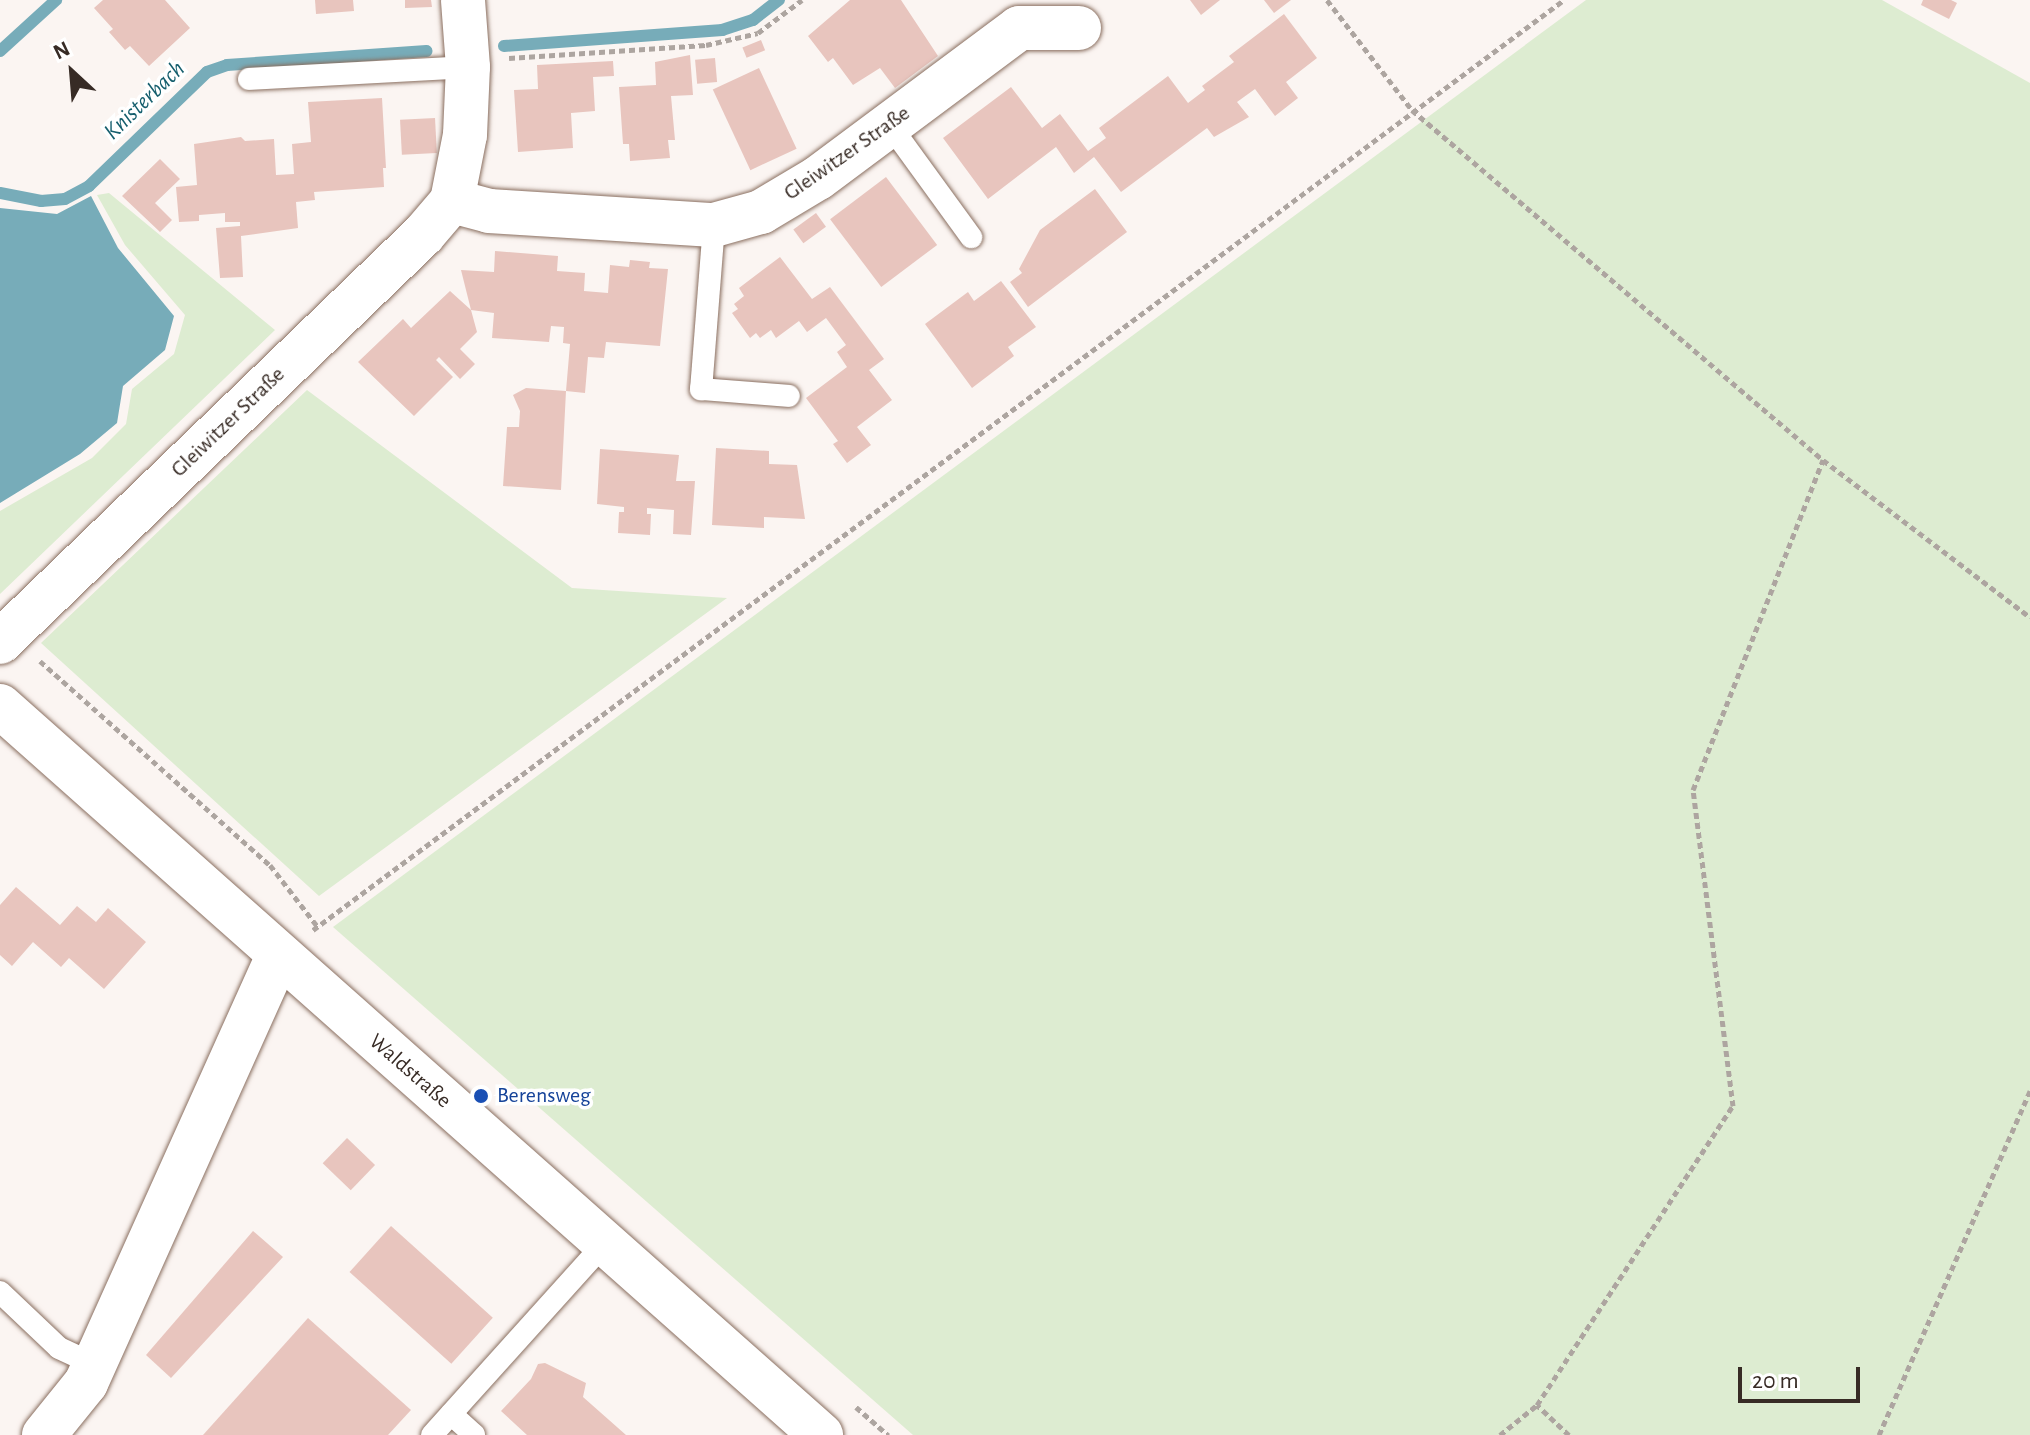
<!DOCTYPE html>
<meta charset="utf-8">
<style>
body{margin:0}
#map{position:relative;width:2030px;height:1435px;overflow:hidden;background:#fbf5f2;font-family:"Alegreya Sans",sans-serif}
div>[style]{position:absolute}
.green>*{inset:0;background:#ddecd1}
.water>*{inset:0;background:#77acb9}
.stream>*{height:12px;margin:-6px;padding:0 6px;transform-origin:6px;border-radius:6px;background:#77acb9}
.building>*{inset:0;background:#e8c5be;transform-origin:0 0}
.path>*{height:5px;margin-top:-2.5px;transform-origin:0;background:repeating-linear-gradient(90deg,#ada5a0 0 6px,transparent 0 10px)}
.roads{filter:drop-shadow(0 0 2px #8a6f60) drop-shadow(0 0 2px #8a6f60)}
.lane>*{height:22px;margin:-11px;padding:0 11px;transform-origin:11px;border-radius:11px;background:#fff}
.street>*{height:44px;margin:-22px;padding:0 22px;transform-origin:22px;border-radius:22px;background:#fff}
.dots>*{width:22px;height:22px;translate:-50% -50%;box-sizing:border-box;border:4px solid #fff;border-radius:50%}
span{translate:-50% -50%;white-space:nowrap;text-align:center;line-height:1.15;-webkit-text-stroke:7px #fff;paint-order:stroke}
.street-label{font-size:22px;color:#372b25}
.transit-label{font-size:22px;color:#164399}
.left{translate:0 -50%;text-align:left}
.water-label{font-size:24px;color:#155e6d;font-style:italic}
.north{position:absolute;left:32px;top:32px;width:80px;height:80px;-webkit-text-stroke:6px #fff;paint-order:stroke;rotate:334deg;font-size:22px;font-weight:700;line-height:32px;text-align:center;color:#372b25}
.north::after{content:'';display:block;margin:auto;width:28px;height:36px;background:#372b25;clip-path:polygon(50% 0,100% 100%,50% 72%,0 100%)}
.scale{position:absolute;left:1738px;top:1367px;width:122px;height:36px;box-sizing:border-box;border:4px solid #372b25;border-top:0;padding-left:10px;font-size:24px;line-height:28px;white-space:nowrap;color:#372b25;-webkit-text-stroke:6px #fff;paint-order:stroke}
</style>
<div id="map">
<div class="green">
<i style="clip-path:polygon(1586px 0,1882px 0,2030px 83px,2030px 1435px,913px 1435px,333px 927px)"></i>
<i style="clip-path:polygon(109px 193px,275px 330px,0 594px,0 511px,92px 458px,126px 424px,132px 389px,174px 354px,185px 315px,125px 245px,97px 195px)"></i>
<i style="clip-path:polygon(307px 390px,572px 588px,727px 598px,319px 896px,41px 643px)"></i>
</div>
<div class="water">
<i style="clip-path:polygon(91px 196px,118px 248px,174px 316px,165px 350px,123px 386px,117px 423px,80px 454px,0 503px,0 208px,57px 214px)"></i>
</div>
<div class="stream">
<i style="left:504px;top:46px;width:219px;rotate:-4.2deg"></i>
<i style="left:722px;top:30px;width:33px;rotate:-18deg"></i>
<i style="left:753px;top:20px;width:33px;rotate:-38deg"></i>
<i style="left:0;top:51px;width:76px;rotate:-42.3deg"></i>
<i style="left:0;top:193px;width:42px;rotate:11deg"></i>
<i style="left:41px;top:201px;width:24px;rotate:-5deg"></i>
<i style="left:65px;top:199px;width:27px;rotate:-28deg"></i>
<i style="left:89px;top:186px;width:164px;rotate:-44deg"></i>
<i style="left:207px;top:72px;width:21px;rotate:-19deg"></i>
<i style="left:227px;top:65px;width:200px;rotate:-4deg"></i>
</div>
<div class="building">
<i style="clip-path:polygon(103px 0,165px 0,190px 28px,149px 66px,130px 46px,125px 50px,109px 32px,113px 29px,94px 8px)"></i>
<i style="clip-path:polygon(315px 0,353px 0,354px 11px,316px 14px)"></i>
<i style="clip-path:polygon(405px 0,431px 0,432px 7px,405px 8px)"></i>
<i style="clip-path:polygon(850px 0,901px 0,938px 56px,895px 88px,880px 68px,853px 85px,833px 58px,828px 62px,808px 36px)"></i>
<i style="clip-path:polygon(1190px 0,1220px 0,1201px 15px)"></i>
<i style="clip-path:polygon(1264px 0,1291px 0,1274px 13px)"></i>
<i style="clip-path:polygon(1923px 0,1951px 0,1957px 3px,1949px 19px,1921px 5px)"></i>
<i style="clip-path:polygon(1284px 14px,1317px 58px,1286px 82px,1298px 98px,1275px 116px,1255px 89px,1237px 102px,1249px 117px,1214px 137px,1207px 128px,1121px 192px,1094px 157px,1074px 173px,1056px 147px,988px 199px,943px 138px,1011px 87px,1042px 128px,1060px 114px,1088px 151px,1106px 138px,1099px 128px,1168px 76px,1188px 103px,1205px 90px,1202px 86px,1234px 62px,1229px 56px)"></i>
<i style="left:761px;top:40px;width:11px;height:20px;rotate:68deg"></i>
<i style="clip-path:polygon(690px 55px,693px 95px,671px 96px,675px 140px,668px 140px,670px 158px,630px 161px,629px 144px,623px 144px,619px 87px,656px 85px,655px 62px)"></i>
<i style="left:715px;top:58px;width:24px;height:20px;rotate:85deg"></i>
<i style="clip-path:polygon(613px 61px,614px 76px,593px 77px,595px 111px,571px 113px,573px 148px,518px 152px,514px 90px,538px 89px,537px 65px)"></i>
<i style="left:759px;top:68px;width:89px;height:51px;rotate:65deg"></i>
<i style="clip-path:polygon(382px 98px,386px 168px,383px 168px,384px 187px,314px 192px,315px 200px,296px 202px,298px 228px,241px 236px,243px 277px,220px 278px,216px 228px,240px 226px,240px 222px,225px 222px,225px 213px,199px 215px,199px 221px,179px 222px,176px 187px,197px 185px,194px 144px,241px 137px,245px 141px,274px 139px,276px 175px,294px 174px,292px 144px,311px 142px,308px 102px)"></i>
<i style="left:435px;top:118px;width:35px;height:35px;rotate:87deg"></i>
<i style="clip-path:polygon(160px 159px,180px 179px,155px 203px,172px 220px,160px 232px,122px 196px)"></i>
<i style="left:886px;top:177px;width:85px;height:70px;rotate:53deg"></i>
<i style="clip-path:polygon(1095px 189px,1127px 232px,1028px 307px,1010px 282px,1022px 273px,1019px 269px,1040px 230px)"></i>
<i style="left:816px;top:213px;width:17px;height:28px;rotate:54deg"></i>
<i style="clip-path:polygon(495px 251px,558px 256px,557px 271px,585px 273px,584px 291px,608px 293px,610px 265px,629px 267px,630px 260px,650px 262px,649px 268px,668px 269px,660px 346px,606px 342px,604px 358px,588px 357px,585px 393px,566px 391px,570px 344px,563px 343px,564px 327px,551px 326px,549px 342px,492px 338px,494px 313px,471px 310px,477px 332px,460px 349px,475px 364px,460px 379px,439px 357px,436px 360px,453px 377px,414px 416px,358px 362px,403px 319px,411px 328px,450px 291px,471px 310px,461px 270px,494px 272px)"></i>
<i style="clip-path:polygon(780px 257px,812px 299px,830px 287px,884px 359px,869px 370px,892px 400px,857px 427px,871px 445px,847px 463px,833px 444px,838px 441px,806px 398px,847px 367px,837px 352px,846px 345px,826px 318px,807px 332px,799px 321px,776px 338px,771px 330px,760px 338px,756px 333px,750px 338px,732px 313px,738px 309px,734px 304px,744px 296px,739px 288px)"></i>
<i style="clip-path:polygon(1001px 281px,1036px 327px,1008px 347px,1014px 356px,972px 388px,925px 324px,968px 292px,974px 301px)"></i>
<i style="clip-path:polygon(526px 388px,566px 391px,561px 490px,503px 486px,507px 427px,519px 427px,520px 411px,513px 395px)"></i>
<i style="clip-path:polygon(716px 448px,769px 451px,769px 464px,797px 465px,805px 519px,764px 517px,764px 528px,712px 525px)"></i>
<i style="clip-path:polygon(600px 449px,679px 455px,676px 481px,695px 481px,691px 535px,673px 534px,674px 510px,647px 508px,647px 514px,651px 514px,650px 535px,618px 533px,619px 512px,624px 512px,624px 507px,597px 504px)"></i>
<i style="clip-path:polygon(16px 887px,60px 925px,77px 906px,96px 922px,108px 908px,146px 942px,104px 989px,69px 958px,61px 967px,33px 942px,12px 966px,0 955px,0 905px)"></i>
<i style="left:347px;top:1138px;width:39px;height:35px;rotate:44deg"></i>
<i style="left:391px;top:1226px;width:137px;height:62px;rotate:42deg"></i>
<i style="clip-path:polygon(253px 1231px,283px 1257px,171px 1378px,146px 1355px)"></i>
<i style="clip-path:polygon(308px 1318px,411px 1410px,388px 1435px,203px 1435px)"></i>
<i style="clip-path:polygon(545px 1363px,586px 1383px,583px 1397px,626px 1435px,527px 1435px,501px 1411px,531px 1379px,538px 1364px)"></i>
</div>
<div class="path">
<i style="left:1327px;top:0;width:139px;rotate:52.3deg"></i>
<i style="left:1412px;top:110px;width:540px;rotate:40.42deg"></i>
<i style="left:1823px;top:460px;width:260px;rotate:37.2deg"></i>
<i style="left:509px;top:58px;width:197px;rotate:-3.8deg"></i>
<i style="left:706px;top:45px;width:53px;rotate:-13deg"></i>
<i style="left:758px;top:33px;width:55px;rotate:-36.9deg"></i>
<i style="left:40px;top:661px;width:307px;rotate:41.6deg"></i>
<i style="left:270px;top:865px;width:78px;rotate:52.3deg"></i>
<i style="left:313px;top:930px;width:1559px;rotate:-36.63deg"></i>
<i style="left:856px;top:1407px;width:43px;rotate:41.2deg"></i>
<i style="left:1500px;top:1435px;width:48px;rotate:-39deg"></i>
<i style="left:1569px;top:1435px;width:44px;rotate:-136.8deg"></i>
<i style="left:1537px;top:1405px;width:358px;rotate:-56.8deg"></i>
<i style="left:1733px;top:1106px;width:319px;rotate:-97.2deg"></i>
<i style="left:1693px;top:790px;width:355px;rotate:-68.5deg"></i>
<i style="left:1879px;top:1435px;width:376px;rotate:-66.3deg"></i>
</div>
<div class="roads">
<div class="lane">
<i style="left:249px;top:79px;width:219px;rotate:-3.1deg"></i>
<i style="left:889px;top:124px;width:140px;rotate:54deg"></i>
<i style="left:714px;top:225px;width:165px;rotate:94.5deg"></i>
<i style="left:701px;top:389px;width:88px;rotate:4.5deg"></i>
<i style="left:0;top:1292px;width:81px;rotate:43.5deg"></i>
<i style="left:59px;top:1348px;width:38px;rotate:25deg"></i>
<i style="left:451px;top:1414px;width:31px;rotate:42deg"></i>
<i style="left:432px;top:1435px;width:258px;rotate:-48deg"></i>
</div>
<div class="street">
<i style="left:452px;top:201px;width:38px;rotate:15deg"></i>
<i style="left:489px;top:211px;width:225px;rotate:3.6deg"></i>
<i style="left:714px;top:225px;width:49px;rotate:-15.5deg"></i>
<i style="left:761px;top:212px;width:66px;rotate:-30.8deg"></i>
<i style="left:818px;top:178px;width:251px;rotate:-36.7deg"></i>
<i style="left:1019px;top:28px;width:60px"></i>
<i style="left:0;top:642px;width:587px;rotate:-43.9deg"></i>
<i style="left:423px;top:235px;width:45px;rotate:-49.5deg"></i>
<i style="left:452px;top:201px;width:67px;rotate:-78.9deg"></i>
<i style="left:465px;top:135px;width:68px;rotate:-87.5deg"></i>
<i style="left:468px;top:67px;width:67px;rotate:-94.3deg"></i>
<i style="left:0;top:706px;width:1098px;rotate:41.6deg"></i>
<i style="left:44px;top:1435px;width:67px;rotate:-51.1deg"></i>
<i style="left:86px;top:1383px;width:469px;rotate:-65.8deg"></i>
</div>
</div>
<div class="dots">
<i style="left:481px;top:1096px;background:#1a4fb4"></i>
</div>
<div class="street-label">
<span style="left:847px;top:153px;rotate:-35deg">Gleiwitzer Straße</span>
<span style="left:228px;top:422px;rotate:-44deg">Gleiwitzer Straße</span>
<span style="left:410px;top:1071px;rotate:41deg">Waldstraße</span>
</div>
<div class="transit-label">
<span class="left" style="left:497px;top:1096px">Berensweg</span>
</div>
<div class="water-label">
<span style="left:145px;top:101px;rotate:-44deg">Knisterbach</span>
</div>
<div class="north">N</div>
<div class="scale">20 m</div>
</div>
